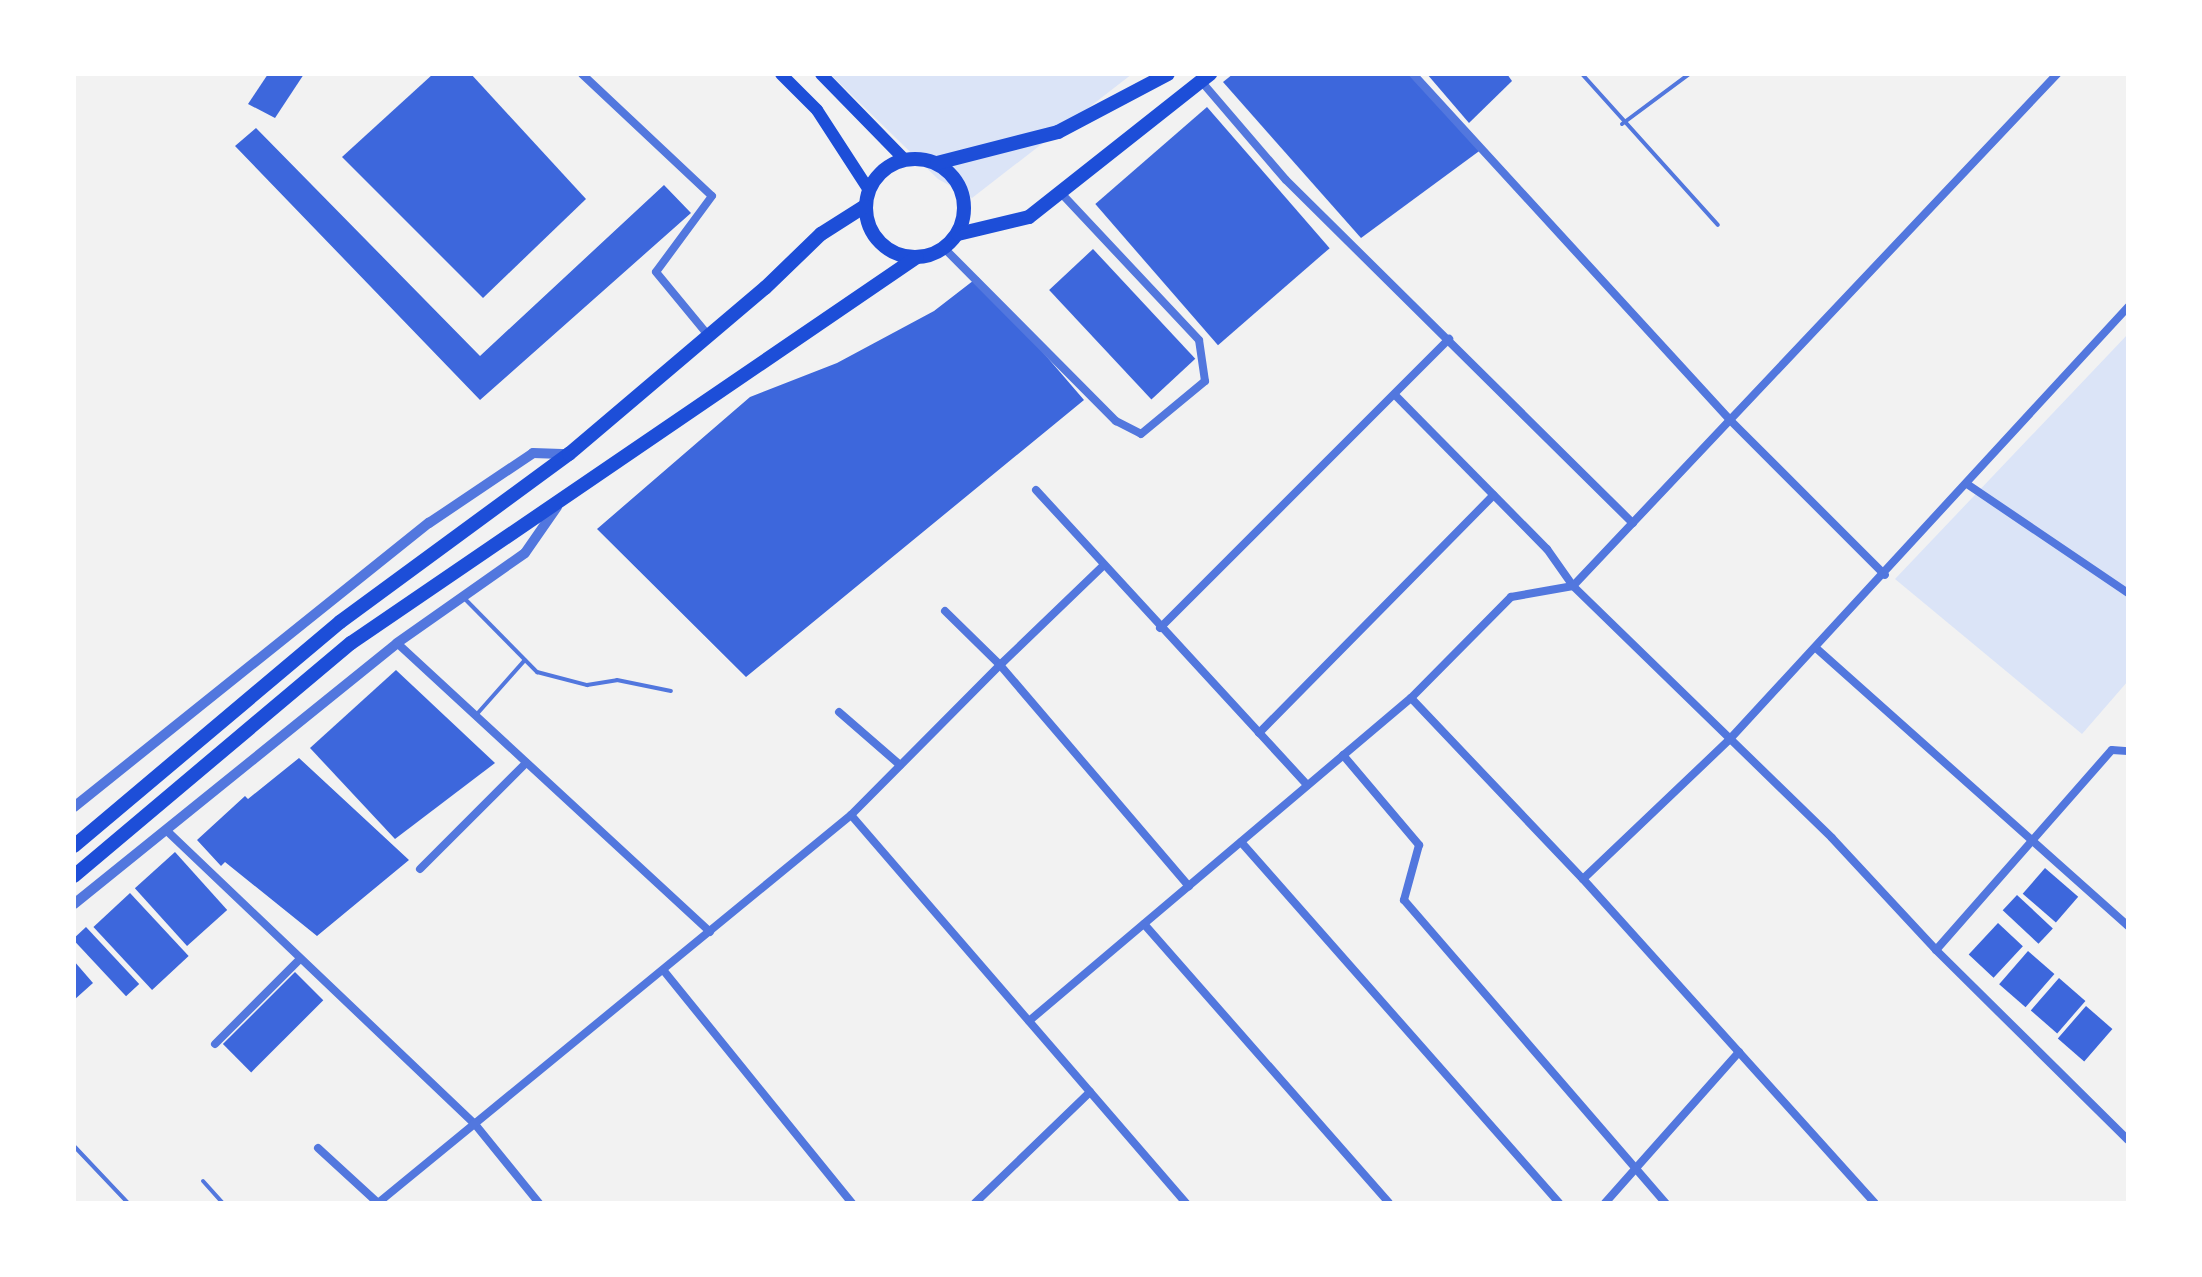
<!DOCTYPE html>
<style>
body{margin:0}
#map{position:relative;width:2202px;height:1277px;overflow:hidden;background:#f2f2f2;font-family:Montserrat,sans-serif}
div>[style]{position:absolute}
.green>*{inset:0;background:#dbe4f7}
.building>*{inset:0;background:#3d67dc;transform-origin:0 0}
.service>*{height:4px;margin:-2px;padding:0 2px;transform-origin:2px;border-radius:2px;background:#5277de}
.minor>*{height:8px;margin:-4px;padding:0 4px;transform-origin:4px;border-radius:4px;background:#5277de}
.tertiary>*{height:10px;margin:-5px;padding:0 5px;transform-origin:5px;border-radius:5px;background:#5277de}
.secondary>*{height:12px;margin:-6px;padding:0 6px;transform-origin:6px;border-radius:6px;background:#1d4ed8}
.trunk>*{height:14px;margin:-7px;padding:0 7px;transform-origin:7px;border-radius:7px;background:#1d4ed8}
.trunk>.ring{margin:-7px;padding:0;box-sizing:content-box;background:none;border:14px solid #1d4ed8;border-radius:50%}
span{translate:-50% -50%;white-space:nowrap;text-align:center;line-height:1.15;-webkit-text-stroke:8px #fff;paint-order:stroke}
.frame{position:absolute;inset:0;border:76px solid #fff;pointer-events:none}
</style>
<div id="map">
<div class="green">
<i style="clip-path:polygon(830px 74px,1132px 74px,972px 198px,938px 179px)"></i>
<i style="clip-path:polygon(2128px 334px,2128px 681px,2082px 734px,1895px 579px)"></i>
</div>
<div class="building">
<i style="clip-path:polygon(268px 74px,304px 74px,275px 118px,248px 104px)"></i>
<i style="clip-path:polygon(433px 74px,471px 74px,586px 199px,483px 298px,342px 157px)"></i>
<i style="clip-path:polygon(1233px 74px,1413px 74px,1482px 149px,1361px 238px,1223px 82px)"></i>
<i style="clip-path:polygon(1427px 74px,1507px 74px,1512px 81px,1469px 123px)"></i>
<i style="left:1207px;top:107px;width:187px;height:148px;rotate:49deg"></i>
<i style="clip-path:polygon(256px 128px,480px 356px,664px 185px,691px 213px,480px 400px,235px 146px)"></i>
<i style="left:1093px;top:249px;width:150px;height:60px;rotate:47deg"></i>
<i style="clip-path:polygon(978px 277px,1084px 400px,746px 677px,597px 529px,750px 397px,837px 363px,934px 311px)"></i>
<i style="clip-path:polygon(396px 670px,495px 763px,395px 839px,310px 748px)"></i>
<i style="clip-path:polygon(299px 758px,409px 860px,317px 936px,225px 862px,221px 866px,197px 840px,245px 796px,248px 799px)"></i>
<i style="left:175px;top:852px;width:78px;height:54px;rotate:48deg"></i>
<i style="left:2045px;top:868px;width:44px;height:34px;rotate:41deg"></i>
<i style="left:130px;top:893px;width:86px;height:50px;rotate:47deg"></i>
<i style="left:2017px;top:895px;width:49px;height:21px;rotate:43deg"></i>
<i style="left:1998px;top:923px;width:34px;height:43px;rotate:43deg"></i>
<i style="left:86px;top:927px;width:78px;height:18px;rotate:47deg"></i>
<i style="left:2028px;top:951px;width:35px;height:44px;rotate:41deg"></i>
<i style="clip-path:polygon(74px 961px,93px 983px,74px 1000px)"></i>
<i style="left:295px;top:972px;width:40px;height:102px;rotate:45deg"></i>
<i style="left:2059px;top:978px;width:35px;height:43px;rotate:41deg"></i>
<i style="left:2086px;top:1006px;width:35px;height:43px;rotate:41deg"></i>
</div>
<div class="service">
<i style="left:1582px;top:74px;width:203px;rotate:48deg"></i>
<i style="left:1622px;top:124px;width:84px;rotate:-36.7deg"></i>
<i style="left:465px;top:599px;width:103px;rotate:45.4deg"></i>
<i style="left:537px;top:672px;width:52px;rotate:14.6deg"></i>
<i style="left:587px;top:685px;width:30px;rotate:-9deg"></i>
<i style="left:617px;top:680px;width:55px;rotate:11.5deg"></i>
<i style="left:477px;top:714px;width:72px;rotate:-48.4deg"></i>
<i style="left:74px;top:1146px;width:79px;rotate:46.5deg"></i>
<i style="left:203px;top:1181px;width:30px;rotate:48deg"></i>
</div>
<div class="minor">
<i style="left:582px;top:74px;width:178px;rotate:43.2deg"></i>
<i style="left:712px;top:196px;width:94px;rotate:126.4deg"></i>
<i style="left:656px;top:272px;width:82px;rotate:50.5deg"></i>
<i style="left:1413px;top:74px;width:469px;rotate:47.5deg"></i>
<i style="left:1730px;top:420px;width:219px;rotate:45deg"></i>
<i style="left:1201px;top:81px;width:130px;rotate:49.4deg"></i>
<i style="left:1286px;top:180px;width:488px;rotate:44.7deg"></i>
<i style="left:944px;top:248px;width:244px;rotate:45.2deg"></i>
<i style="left:1116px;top:421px;width:28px;rotate:27deg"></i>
<i style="left:1141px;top:434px;width:83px;rotate:-39.6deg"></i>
<i style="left:1205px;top:381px;width:41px;rotate:-98.3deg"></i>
<i style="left:1199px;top:340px;width:202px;rotate:-133.2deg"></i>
<i style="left:1396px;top:396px;width:215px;rotate:45.4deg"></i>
<i style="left:1547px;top:549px;width:45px;rotate:54.9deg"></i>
<i style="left:1573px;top:586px;width:361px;rotate:44.2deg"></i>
<i style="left:1832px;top:838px;width:153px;rotate:47.1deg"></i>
<i style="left:1936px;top:950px;width:270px;rotate:44.7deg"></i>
<i style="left:1967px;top:484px;width:194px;rotate:34.1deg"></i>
<i style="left:1036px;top:490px;width:401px;rotate:47.4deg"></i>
<i style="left:1573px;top:586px;width:705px;rotate:-46.61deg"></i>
<i style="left:945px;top:611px;width:77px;rotate:44.5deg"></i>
<i style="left:1000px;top:665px;width:143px;rotate:-43.9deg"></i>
<i style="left:1160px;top:628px;width:409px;rotate:-45deg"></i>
<i style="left:397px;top:643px;width:426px;rotate:42.7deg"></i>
<i style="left:1816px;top:648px;width:418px;rotate:41.7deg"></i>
<i style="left:1411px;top:698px;width:250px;rotate:46.5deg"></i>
<i style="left:1583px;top:879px;width:436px;rotate:48deg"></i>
<i style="left:839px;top:712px;width:81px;rotate:41deg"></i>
<i style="left:1259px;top:733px;width:334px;rotate:-45.4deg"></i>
<i style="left:1343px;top:755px;width:118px;rotate:49.8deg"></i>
<i style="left:1419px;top:845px;width:57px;rotate:105.3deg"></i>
<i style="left:1404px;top:900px;width:401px;rotate:49.2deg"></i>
<i style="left:851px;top:815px;width:513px;rotate:49.19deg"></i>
<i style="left:166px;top:830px;width:425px;rotate:43.6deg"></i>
<i style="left:474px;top:1123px;width:103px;rotate:50.9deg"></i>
<i style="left:1241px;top:842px;width:481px;rotate:48.6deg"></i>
<i style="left:420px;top:869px;width:150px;rotate:-45deg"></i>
<i style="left:1583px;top:879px;width:202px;rotate:-43.6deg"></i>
<i style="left:1729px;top:740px;width:589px;rotate:-47.34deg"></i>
<i style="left:1144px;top:924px;width:371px;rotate:48.7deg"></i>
<i style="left:1936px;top:950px;width:266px;rotate:-48.7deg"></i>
<i style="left:2112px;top:750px;width:16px;rotate:4deg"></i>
<i style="left:664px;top:971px;width:299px;rotate:51deg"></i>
<i style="left:1029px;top:1021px;width:500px;rotate:-40.22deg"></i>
<i style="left:1411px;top:698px;width:142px;rotate:-45.3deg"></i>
<i style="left:1511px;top:597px;width:63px;rotate:-10.1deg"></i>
<i style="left:215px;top:1044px;width:120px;rotate:-45deg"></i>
<i style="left:318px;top:1148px;width:81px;rotate:42.5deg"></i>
<i style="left:378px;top:1203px;width:612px;rotate:-39.36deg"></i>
<i style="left:851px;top:815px;width:211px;rotate:-45.2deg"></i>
<i style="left:1000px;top:665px;width:291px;rotate:49.5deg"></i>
<i style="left:975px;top:1203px;width:160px;rotate:-44deg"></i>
<i style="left:1605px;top:1203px;width:202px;rotate:-48.4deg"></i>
</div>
<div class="tertiary">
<i style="left:74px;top:807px;width:455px;rotate:-38.7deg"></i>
<i style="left:429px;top:523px;width:125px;rotate:-33.9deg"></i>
<i style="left:533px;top:453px;width:36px;rotate:2deg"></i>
<i style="left:74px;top:904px;width:415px;rotate:-38.9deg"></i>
<i style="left:397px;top:643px;width:156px;rotate:-35.1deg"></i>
<i style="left:525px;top:553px;width:56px;rotate:-55.2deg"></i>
</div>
<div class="secondary">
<i style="left:781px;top:74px;width:51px;rotate:45deg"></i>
<i style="left:817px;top:110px;width:95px;rotate:57deg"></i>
<i style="left:821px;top:74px;width:119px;rotate:45.7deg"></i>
</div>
<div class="trunk">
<i class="ring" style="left:866px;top:159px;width:84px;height:84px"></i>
<i style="left:937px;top:163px;width:125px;rotate:-14.4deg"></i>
<i style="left:1058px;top:132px;width:124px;rotate:-27.8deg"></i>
<i style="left:958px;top:234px;width:73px;rotate:-13.5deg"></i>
<i style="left:1029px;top:217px;width:231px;rotate:-38.3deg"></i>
<i style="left:74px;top:846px;width:348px;rotate:-40.1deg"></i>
<i style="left:340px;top:622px;width:284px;rotate:-36.3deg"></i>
<i style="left:569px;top:454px;width:257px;rotate:-40.3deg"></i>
<i style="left:765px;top:288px;width:78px;rotate:-44deg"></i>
<i style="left:821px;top:234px;width:52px;rotate:-32.5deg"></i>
<i style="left:74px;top:876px;width:362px;rotate:-40.1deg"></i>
<i style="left:351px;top:643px;width:685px;rotate:-34.29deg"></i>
</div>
<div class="frame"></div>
</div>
